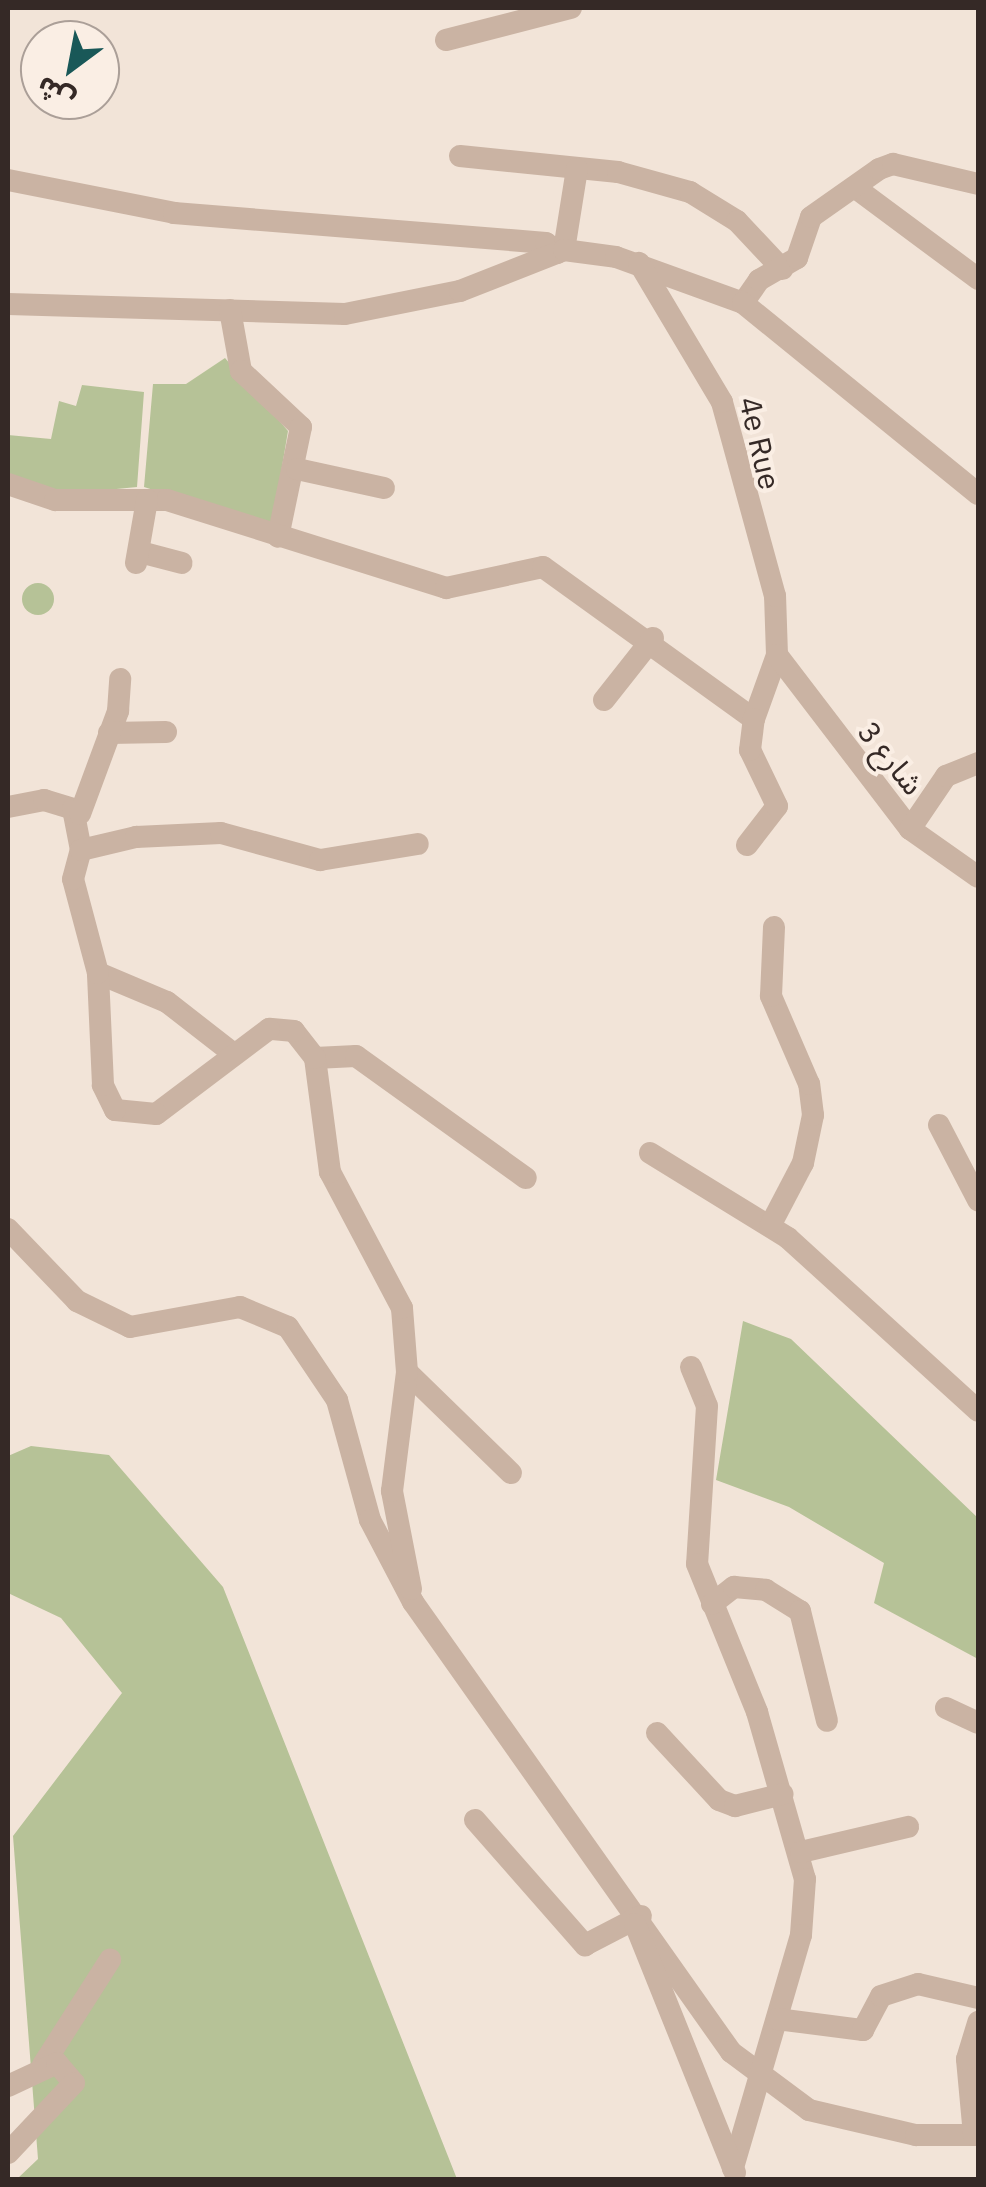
<!DOCTYPE html>
<meta charset="utf-8">
<style>
body{margin:0}
#map{position:relative;width:986px;height:2187px;overflow:hidden;background:#f2e4d8;font-family:"IBM Plex Sans","Noto Sans Arabic",sans-serif}
div>[style]{position:absolute}
.green>*{inset:0;background:#b6c297}
.round{border-radius:50%}
.minor>*{height:22px;margin:-11px;padding:0 11px;transform-origin:11px;border-radius:11px;background:#cab3a3}
span{translate:-50% -50%;white-space:nowrap;text-align:center;line-height:1.15;-webkit-text-stroke:8px #faeee4;paint-order:stroke}
.street-label{font-size:30px;color:#352926}
.frame{position:absolute;inset:0;border:10px solid #352926;pointer-events:none}
.north{position:absolute;left:20px;top:20px;width:100px;height:100px;box-sizing:border-box;background:#faeee4;border:2px solid #ab9f98;border-radius:50%;rotate:212deg;font-size:28px;font-weight:700;line-height:40px;text-align:center;color:#352926}
.north::after{content:'';display:block;margin:auto;width:35px;height:45px;background:#195858;clip-path:polygon(50% 0,100% 100%,50% 72%,0 100%)}
</style>
<div id="map">
<div class="green">
<i style="clip-path:polygon(225px 358px,288px 431px,272px 527px,144px 487px,153px 384px,186px 384px)"></i>
<i style="clip-path:polygon(82px 385px,144px 392px,137px 487px,65px 494px,8px 480px,8px 435px,51px 439px,59px 401px,76px 406px)"></i>
<i class="round" style="left:22px;top:583px;width:32px;height:32px"></i>
<i style="clip-path:polygon(743px 1321px,791px 1339px,978px 1518px,978px 1659px,874px 1603px,884px 1563px,789px 1507px,716px 1480px)"></i>
<i style="clip-path:polygon(31px 1446px,109px 1455px,223px 1587px,457px 2179px,17px 2179px,38px 2159px,13px 1836px,122px 1693px,61px 1618px,8px 1593px,8px 1456px)"></i>
</div>
<div class="minor">
<i style="left:446px;top:40px;width:129px;rotate:-14.4deg"></i>
<i style="left:460px;top:156px;width:159px;rotate:5.8deg"></i>
<i style="left:618px;top:172px;width:75px;rotate:15.5deg"></i>
<i style="left:690px;top:192px;width:55px;rotate:31.7deg"></i>
<i style="left:737px;top:221px;width:66px;rotate:46.8deg"></i>
<i style="left:8px;top:180px;width:169px;rotate:11.2deg"></i>
<i style="left:174px;top:213px;width:373px;rotate:4.6deg"></i>
<i style="left:546px;top:243px;width:15px;rotate:42deg"></i>
<i style="left:857px;top:189px;width:151px;rotate:36.6deg"></i>
<i style="left:564px;top:250px;width:82px;rotate:-80.9deg"></i>
<i style="left:743px;top:303px;width:28px;rotate:-55deg"></i>
<i style="left:759px;top:280px;width:44px;rotate:-30.1deg"></i>
<i style="left:797px;top:258px;width:43px;rotate:-71.1deg"></i>
<i style="left:811px;top:217px;width:83px;rotate:-35.2deg"></i>
<i style="left:879px;top:169px;width:15px;rotate:-20deg"></i>
<i style="left:893px;top:164px;width:87px;rotate:13.2deg"></i>
<i style="left:8px;top:304px;width:337px;rotate:1.7deg"></i>
<i style="left:345px;top:314px;width:117px;rotate:-11.3deg"></i>
<i style="left:460px;top:291px;width:112px;rotate:-21.5deg"></i>
<i style="left:564px;top:250px;width:52px;rotate:7.7deg"></i>
<i style="left:616px;top:257px;width:135px;rotate:19.9deg"></i>
<i style="left:743px;top:303px;width:303px;rotate:39.1deg"></i>
<i style="left:230px;top:310px;width:62px;rotate:79.8deg"></i>
<i style="left:241px;top:371px;width:82px;rotate:43deg"></i>
<i style="left:301px;top:427px;width:112px;rotate:101.8deg"></i>
<i style="left:297px;top:469px;width:89px;rotate:12.3deg"></i>
<i style="left:8px;top:484px;width:50px;rotate:18.8deg"></i>
<i style="left:55px;top:500px;width:112px"></i>
<i style="left:167px;top:500px;width:293px;rotate:17.5deg"></i>
<i style="left:446px;top:588px;width:99px;rotate:-12.2deg"></i>
<i style="left:543px;top:567px;width:260px;rotate:35.8deg"></i>
<i style="left:754px;top:719px;width:68px;rotate:-70.2deg"></i>
<i style="left:777px;top:655px;width:59px;rotate:-91.9deg"></i>
<i style="left:775px;top:596px;width:201px;rotate:-105.3deg"></i>
<i style="left:722px;top:402px;width:162px;rotate:-120.8deg"></i>
<i style="left:140px;top:552px;width:43px;rotate:14.7deg"></i>
<i style="left:136px;top:563px;width:64px;rotate:-80.1deg"></i>
<i style="left:777px;top:655px;width:219px;rotate:52.6deg"></i>
<i style="left:910px;top:829px;width:83px;rotate:35.2deg"></i>
<i style="left:604px;top:700px;width:79px;rotate:-51.7deg"></i>
<i style="left:109px;top:733px;width:57px;rotate:-1deg"></i>
<i style="left:8px;top:807px;width:37px;rotate:-11deg"></i>
<i style="left:44px;top:800px;width:30px;rotate:17deg"></i>
<i style="left:73px;top:809px;width:42px;rotate:79deg"></i>
<i style="left:80px;top:814px;width:110px;rotate:-69.7deg"></i>
<i style="left:118px;top:711px;width:32px;rotate:-86deg"></i>
<i style="left:910px;top:829px;width:64px;rotate:-55.8deg"></i>
<i style="left:946px;top:776px;width:35px;rotate:-22deg"></i>
<i style="left:747px;top:845px;width:49px;rotate:-52.4deg"></i>
<i style="left:777px;top:806px;width:62px;rotate:-115.7deg"></i>
<i style="left:750px;top:750px;width:31px;rotate:-83deg"></i>
<i style="left:98px;top:973px;width:75px;rotate:22.8deg"></i>
<i style="left:167px;top:1002px;width:80px;rotate:37.9deg"></i>
<i style="left:315px;top:1058px;width:41px;rotate:-2.8deg"></i>
<i style="left:356px;top:1056px;width:209px;rotate:35.7deg"></i>
<i style="left:939px;top:1125px;width:85px;rotate:62.5deg"></i>
<i style="left:650px;top:1153px;width:162px;rotate:31.6deg"></i>
<i style="left:788px;top:1238px;width:257px;rotate:42.3deg"></i>
<i style="left:770px;top:1226px;width:71px;rotate:-62.4deg"></i>
<i style="left:803px;top:1163px;width:49px;rotate:-78.2deg"></i>
<i style="left:813px;top:1115px;width:31px;rotate:-97deg"></i>
<i style="left:809px;top:1084px;width:96px;rotate:-113.4deg"></i>
<i style="left:771px;top:996px;width:69px;rotate:-87.5deg"></i>
<i style="left:8px;top:1229px;width:100px;rotate:46.2deg"></i>
<i style="left:77px;top:1301px;width:59px;rotate:26.1deg"></i>
<i style="left:130px;top:1327px;width:112px;rotate:-10.3deg"></i>
<i style="left:240px;top:1307px;width:52px;rotate:22.6deg"></i>
<i style="left:288px;top:1327px;width:88px;rotate:56.1deg"></i>
<i style="left:337px;top:1400px;width:124px;rotate:74.6deg"></i>
<i style="left:370px;top:1520px;width:93px;rotate:62.3deg"></i>
<i style="left:413px;top:1602px;width:551px;rotate:54.75deg"></i>
<i style="left:731px;top:2052px;width:97px;rotate:36.6deg"></i>
<i style="left:809px;top:2110px;width:110px;rotate:13.2deg"></i>
<i style="left:916px;top:2135px;width:62px"></i>
<i style="left:691px;top:1367px;width:42px;rotate:67.7deg"></i>
<i style="left:707px;top:1406px;width:158px;rotate:93.6deg"></i>
<i style="left:697px;top:1564px;width:160px;rotate:67.9deg"></i>
<i style="left:757px;top:1712px;width:174px;rotate:74deg"></i>
<i style="left:805px;top:1879px;width:56px;rotate:94.1deg"></i>
<i style="left:801px;top:1935px;width:243px;rotate:106.3deg"></i>
<i style="left:407px;top:1372px;width:145px;rotate:44.2deg"></i>
<i style="left:411px;top:1589px;width:100px;rotate:-101deg"></i>
<i style="left:392px;top:1491px;width:120px;rotate:-82.8deg"></i>
<i style="left:407px;top:1372px;width:64px;rotate:-94.5deg"></i>
<i style="left:402px;top:1308px;width:154px;rotate:-117.9deg"></i>
<i style="left:330px;top:1172px;width:115px;rotate:-97.5deg"></i>
<i style="left:315px;top:1058px;width:34px;rotate:-128deg"></i>
<i style="left:294px;top:1031px;width:25px;rotate:-175deg"></i>
<i style="left:269px;top:1029px;width:141px;rotate:143deg"></i>
<i style="left:156px;top:1114px;width:41px;rotate:-174.4deg"></i>
<i style="left:115px;top:1110px;width:28px;rotate:-116deg"></i>
<i style="left:103px;top:1085px;width:112px;rotate:-92.6deg"></i>
<i style="left:98px;top:973px;width:97px;rotate:-104.9deg"></i>
<i style="left:73px;top:879px;width:30px;rotate:-75deg"></i>
<i style="left:81px;top:850px;width:57px;rotate:-13.3deg"></i>
<i style="left:136px;top:837px;width:85px;rotate:-2.7deg"></i>
<i style="left:221px;top:833px;width:103px;rotate:15.3deg"></i>
<i style="left:320px;top:860px;width:99px;rotate:-9.3deg"></i>
<i style="left:712px;top:1604px;width:28px;rotate:-38deg"></i>
<i style="left:734px;top:1587px;width:32px;rotate:5deg"></i>
<i style="left:766px;top:1590px;width:40px;rotate:32deg"></i>
<i style="left:800px;top:1611px;width:113px;rotate:76.2deg"></i>
<i style="left:946px;top:1708px;width:35px;rotate:25deg"></i>
<i style="left:657px;top:1733px;width:91px;rotate:47.2deg"></i>
<i style="left:719px;top:1800px;width:17px;rotate:21deg"></i>
<i style="left:735px;top:1806px;width:49px;rotate:-14deg"></i>
<i style="left:475px;top:1820px;width:167px;rotate:48.7deg"></i>
<i style="left:585px;top:1945px;width:63px;rotate:-27.4deg"></i>
<i style="left:801px;top:1852px;width:110px;rotate:-13.2deg"></i>
<i style="left:635px;top:1924px;width:268px;rotate:68.1deg"></i>
<i style="left:777px;top:2019px;width:87px;rotate:7.3deg"></i>
<i style="left:863px;top:2030px;width:38px;rotate:-62deg"></i>
<i style="left:881px;top:1996px;width:39px;rotate:-18deg"></i>
<i style="left:918px;top:1984px;width:62px;rotate:13.1deg"></i>
<i style="left:43px;top:2065px;width:125px;rotate:-57.5deg"></i>
<i style="left:8px;top:2086px;width:54px;rotate:-25.1deg"></i>
<i style="left:57px;top:2063px;width:26px;rotate:50deg"></i>
<i style="left:74px;top:2083px;width:96px;rotate:133.3deg"></i>
<i style="left:974px;top:2135px;width:76px;rotate:-95.3deg"></i>
<i style="left:967px;top:2059px;width:39px;rotate:-73deg"></i>
</div>
<div class="street-label">
<span style="left:760px;top:443px;rotate:77deg">4e Rue</span>
<span style="left:891px;top:758px;rotate:51deg">شارع 3</span>
</div>
<div class="frame"></div>
<div class="north">ش</div>
</div>
